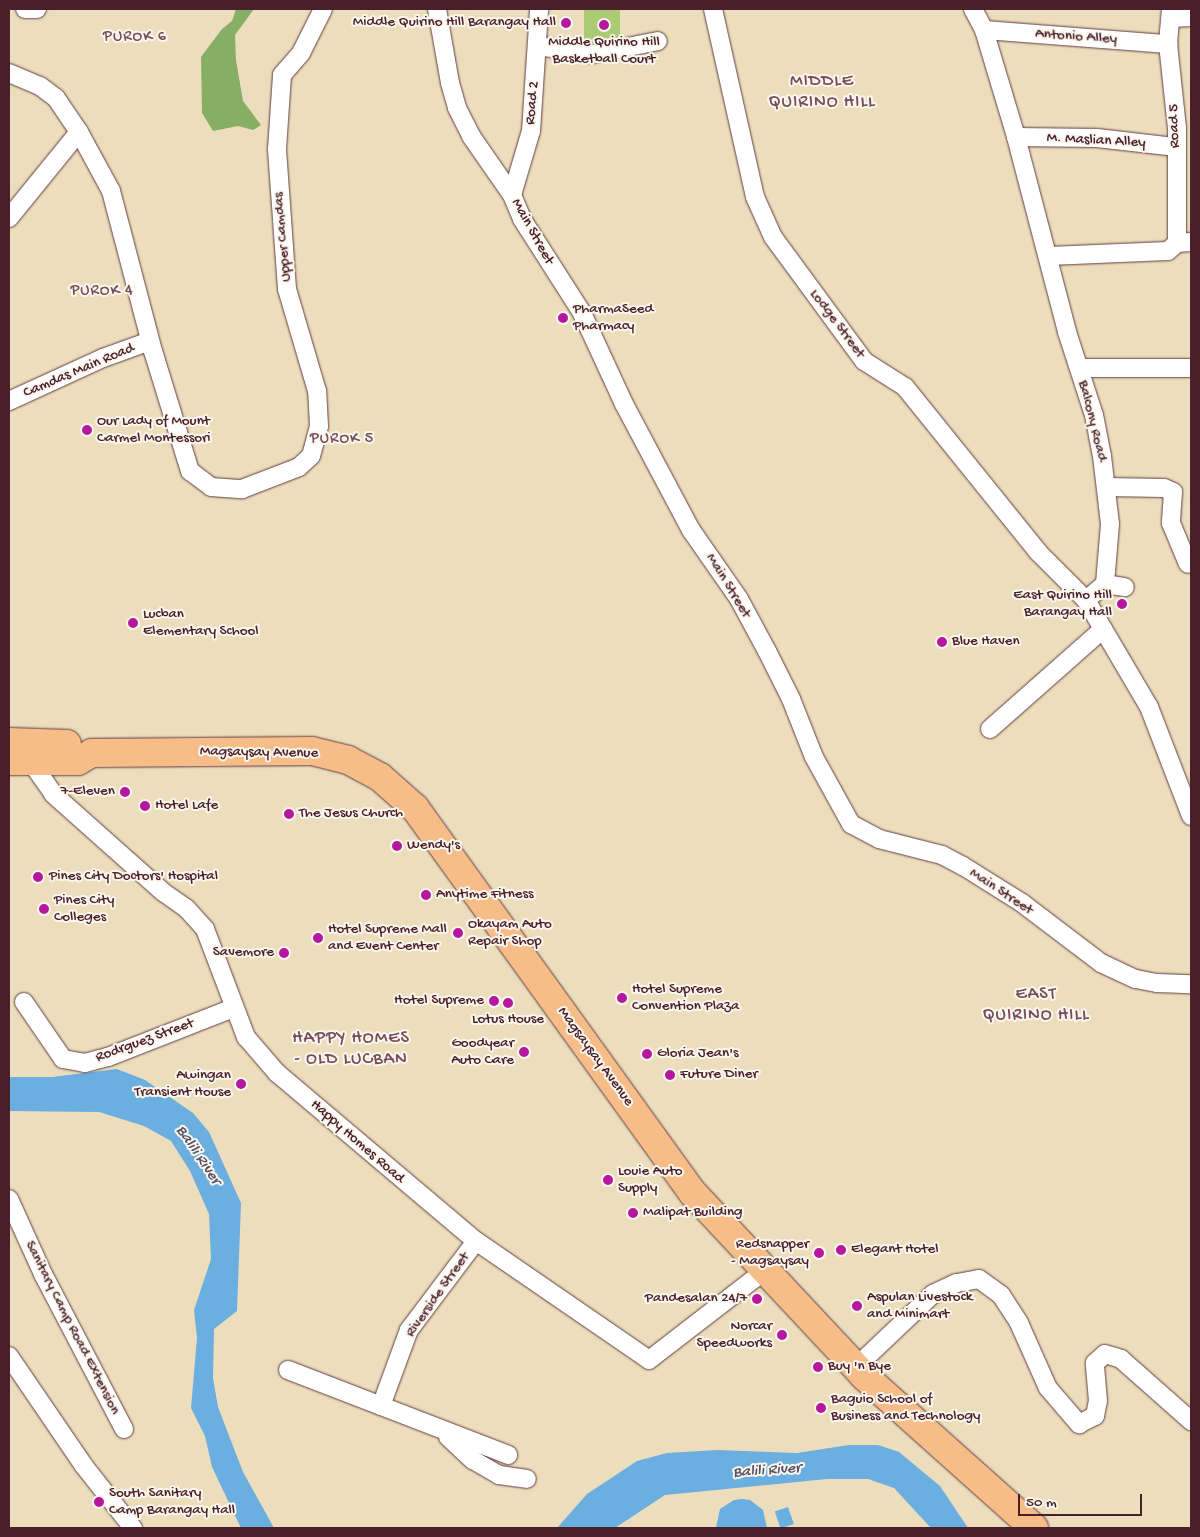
<!DOCTYPE html>
<style>
body{margin:0}
#map{position:relative;width:1200px;height:1537px;overflow:hidden;background:#ecdebc;font-family:"Gochi Hand",sans-serif}
div>[style]{position:absolute}
.green>*{inset:0;background:#aaca73;transform-origin:0 0}
.forest>*{inset:0;background:#87ae65}
.water>*{inset:0;background:#6baee0;transform-origin:0 0}
.roads{filter:drop-shadow(0 0 1px #623c41) drop-shadow(0 0 1px #623c41)}
.street>*{height:18px;margin:-9px;padding:0 9px;transform-origin:9px;border-radius:9px;background:#fff}
.highway>*{height:28px;margin:-14px;padding:0 14px;transform-origin:14px;border-radius:14px;background:#f7bd88}
.dots>*{width:14px;height:14px;translate:-50% -50%;box-sizing:border-box;border:2px solid #fbf7ec;border-radius:50%}
span{translate:-50% -50%;white-space:nowrap;text-align:center;line-height:1.15;-webkit-text-stroke:4px #fbf7ec;paint-order:stroke}
.poi-label{font-size:15px;color:#4a1f2b}
.right{translate:-100% -50%;text-align:right}
.left{translate:0 -50%;text-align:left}
.street-label{font-size:15px;color:#4a1f2b}
.neighbourhood-label{font-size:16px;color:#774d5e;letter-spacing:1px}
.water-label{font-size:16px;color:#56516a;font-style:italic}
.quarter-label{font-size:18px;color:#774d5e;letter-spacing:1px}
.frame{position:absolute;inset:0;border:10px solid #4a1f2b;pointer-events:none}
.scale{position:absolute;left:1018px;top:1494px;width:124px;height:22px;box-sizing:border-box;border:2px solid #4a1f2b;border-top:0;padding-left:6px;font-size:15px;line-height:18px;white-space:nowrap;color:#4a1f2b;-webkit-text-stroke:4px #fbf7ec;paint-order:stroke}
</style>
<div id="map">
<div class="green">
<i style="left:584px;top:9px;width:36px;height:36px"></i>
</div>
<div class="forest">
<i style="clip-path:polygon(236px 9px,254px 9px,235px 35px,236px 60px,243px 101px,261px 125px,253px 130px,238px 126px,213px 131px,202px 113px,201px 57px,222px 29px,232px 21px)"></i>
</div>
<div class="water">
<i style="clip-path:polygon(117px 1069px,145px 1080px,193px 1113px,209px 1132px,241px 1203px,237px 1311px,214px 1329px,213px 1378px,218px 1407px,243px 1472px,274px 1528px,241px 1528px,212px 1467px,205px 1436px,191px 1408px,197px 1338px,194px 1310px,211px 1259px,209px 1214px,190px 1171px,171px 1141px,144px 1126px,99px 1112px,9px 1111px,9px 1077px,52px 1077px)"></i>
<i style="clip-path:polygon(849px 1445px,878px 1445px,899px 1452px,940px 1486px,968px 1528px,931px 1528px,894px 1488px,868px 1479px,827px 1479px,665px 1495px,615px 1528px,557px 1528px,587px 1494px,637px 1461px,667px 1453px,717px 1450px,797px 1453px)"></i>
<i style="clip-path:polygon(742px 1499px,750px 1500px,763px 1510px,767px 1528px,716px 1528px,720px 1509px,734px 1500px)"></i>
<i style="left:788px;top:1507px;width:18px;height:14px;rotate:71deg"></i>
</div>
<div class="roads">
<div class="street">
<i style="left:25px;top:9px;width:12px"></i>
<i style="left:437px;top:9px;width:75px;rotate:80deg"></i>
<i style="left:450px;top:83px;width:26px;rotate:74deg"></i>
<i style="left:457px;top:108px;width:31px;rotate:63deg"></i>
<i style="left:471px;top:136px;width:72px;rotate:55.2deg"></i>
<i style="left:512px;top:195px;width:26px;rotate:67deg"></i>
<i style="left:522px;top:219px;width:112px;rotate:57.4deg"></i>
<i style="left:582px;top:313px;width:100px;rotate:65.2deg"></i>
<i style="left:624px;top:404px;width:143px;rotate:62deg"></i>
<i style="left:691px;top:530px;width:84px;rotate:55.2deg"></i>
<i style="left:739px;top:599px;width:59px;rotate:61.7deg"></i>
<i style="left:767px;top:651px;width:54px;rotate:63.4deg"></i>
<i style="left:791px;top:699px;width:62px;rotate:68.4deg"></i>
<i style="left:814px;top:757px;width:77px;rotate:61.1deg"></i>
<i style="left:851px;top:824px;width:32px;rotate:28deg"></i>
<i style="left:879px;top:839px;width:65px;rotate:14.3deg"></i>
<i style="left:942px;top:855px;width:24px;rotate:28deg"></i>
<i style="left:963px;top:866px;width:70px;rotate:32.1deg"></i>
<i style="left:1022px;top:903px;width:99px;rotate:37.2deg"></i>
<i style="left:1101px;top:963px;width:38px;rotate:25deg"></i>
<i style="left:1136px;top:979px;width:21px;rotate:11deg"></i>
<i style="left:1157px;top:983px;width:34px;rotate:2deg"></i>
<i style="left:713px;top:9px;width:193px;rotate:77.4deg"></i>
<i style="left:755px;top:197px;width:44px;rotate:65.8deg"></i>
<i style="left:773px;top:237px;width:154px;rotate:53.7deg"></i>
<i style="left:864px;top:361px;width:49px;rotate:32.4deg"></i>
<i style="left:905px;top:387px;width:212px;rotate:51.1deg"></i>
<i style="left:1038px;top:552px;width:68px;rotate:45deg"></i>
<i style="left:1086px;top:600px;width:124px;rotate:59.5deg"></i>
<i style="left:1149px;top:707px;width:117px;rotate:68.9deg"></i>
<i style="left:973px;top:9px;width:24px;rotate:62deg"></i>
<i style="left:984px;top:30px;width:112px;rotate:73.3deg"></i>
<i style="left:1016px;top:137px;width:202px;rotate:75.3deg"></i>
<i style="left:1067px;top:332px;width:87px;rotate:72deg"></i>
<i style="left:1094px;top:415px;width:42px;rotate:79deg"></i>
<i style="left:1102px;top:456px;width:68px;rotate:83.3deg"></i>
<i style="left:1110px;top:524px;width:60px;rotate:94.8deg"></i>
<i style="left:1105px;top:584px;width:25px;rotate:140deg"></i>
<i style="left:1171px;top:9px;width:35px;rotate:95deg"></i>
<i style="left:1168px;top:44px;width:84px;rotate:83.9deg"></i>
<i style="left:1177px;top:128px;width:115px;rotate:90deg"></i>
<i style="left:1171px;top:18px;width:20px;rotate:-3deg"></i>
<i style="left:984px;top:30px;width:185px;rotate:4.4deg"></i>
<i style="left:538px;top:46px;width:55px;rotate:8.4deg"></i>
<i style="left:592px;top:54px;width:67px;rotate:-11.1deg"></i>
<i style="left:9px;top:73px;width:34px;rotate:23deg"></i>
<i style="left:40px;top:86px;width:20px;rotate:37deg"></i>
<i style="left:56px;top:98px;width:41px;rotate:55.9deg"></i>
<i style="left:79px;top:132px;width:67px;rotate:61.5deg"></i>
<i style="left:111px;top:191px;width:165px;rotate:75.3deg"></i>
<i style="left:153px;top:351px;width:126px;rotate:72.9deg"></i>
<i style="left:190px;top:471px;width:26px;rotate:37deg"></i>
<i style="left:211px;top:487px;width:31px;rotate:4deg"></i>
<i style="left:242px;top:489px;width:61px;rotate:-21.1deg"></i>
<i style="left:299px;top:467px;width:16px;rotate:-43deg"></i>
<i style="left:311px;top:456px;width:31px;rotate:-75deg"></i>
<i style="left:319px;top:426px;width:35px;rotate:-93deg"></i>
<i style="left:317px;top:391px;width:106px;rotate:-106.4deg"></i>
<i style="left:287px;top:289px;width:140px;rotate:-94.1deg"></i>
<i style="left:277px;top:149px;width:74px;rotate:-86.1deg"></i>
<i style="left:282px;top:75px;width:29px;rotate:-49deg"></i>
<i style="left:301px;top:53px;width:49px;rotate:-63.4deg"></i>
<i style="left:1016px;top:137px;width:81px;rotate:0.7deg"></i>
<i style="left:1097px;top:138px;width:80px;rotate:6.5deg"></i>
<i style="left:512px;top:195px;width:67px;rotate:-73.5deg"></i>
<i style="left:531px;top:131px;width:122px;rotate:-86.2deg"></i>
<i style="left:9px;top:218px;width:111px;rotate:-50.9deg"></i>
<i style="left:1049px;top:256px;width:119px;rotate:-2.4deg"></i>
<i style="left:1168px;top:251px;width:12px;rotate:-42deg"></i>
<i style="left:1177px;top:243px;width:14px;rotate:-4deg"></i>
<i style="left:1079px;top:368px;width:112px"></i>
<i style="left:9px;top:401px;width:103px;rotate:-24.6deg"></i>
<i style="left:103px;top:358px;width:50px;rotate:-19.9deg"></i>
<i style="left:1106px;top:487px;width:58px;rotate:1deg"></i>
<i style="left:1164px;top:488px;width:10px;rotate:24deg"></i>
<i style="left:1173px;top:492px;width:31px;rotate:94deg"></i>
<i style="left:1171px;top:523px;width:44px;rotate:67.5deg"></i>
<i style="left:1105px;top:584px;width:20px;rotate:9deg"></i>
<i style="left:990px;top:729px;width:151px;rotate:-41.5deg"></i>
<i style="left:31px;top:762px;width:39px;rotate:55deg"></i>
<i style="left:53px;top:794px;width:147px;rotate:41.7deg"></i>
<i style="left:163px;top:892px;width:29px;rotate:35deg"></i>
<i style="left:187px;top:909px;width:27px;rotate:48deg"></i>
<i style="left:205px;top:929px;width:116px;rotate:69.2deg"></i>
<i style="left:246px;top:1037px;width:48px;rotate:49.3deg"></i>
<i style="left:277px;top:1073px;width:260px;rotate:40.2deg"></i>
<i style="left:476px;top:1241px;width:210px;rotate:34.5deg"></i>
<i style="left:649px;top:1360px;width:145px;rotate:-37.7deg"></i>
<i style="left:24px;top:1002px;width:69px;rotate:55.6deg"></i>
<i style="left:63px;top:1059px;width:22px;rotate:10deg"></i>
<i style="left:85px;top:1063px;width:24px;rotate:-15deg"></i>
<i style="left:108px;top:1057px;width:135px;rotate:-21.3deg"></i>
<i style="left:9px;top:1199px;width:82px;rotate:65.6deg"></i>
<i style="left:43px;top:1274px;width:175px;rotate:62.4deg"></i>
<i style="left:9px;top:1356px;width:133px;rotate:55.7deg"></i>
<i style="left:84px;top:1466px;width:79px;rotate:51.7deg"></i>
<i style="left:856px;top:1367px;width:106px;rotate:-43.5deg"></i>
<i style="left:933px;top:1294px;width:26px;rotate:-25deg"></i>
<i style="left:957px;top:1283px;width:22px;rotate:-10deg"></i>
<i style="left:979px;top:1279px;width:27px;rotate:36deg"></i>
<i style="left:1001px;top:1295px;width:33px;rotate:57deg"></i>
<i style="left:1019px;top:1323px;width:71px;rotate:66deg"></i>
<i style="left:1048px;top:1388px;width:48px;rotate:49.3deg"></i>
<i style="left:1079px;top:1424px;width:18px;rotate:-27deg"></i>
<i style="left:1095px;top:1416px;width:15px;rotate:-79deg"></i>
<i style="left:1098px;top:1401px;width:38px;rotate:-95deg"></i>
<i style="left:1095px;top:1363px;width:13px;rotate:-42deg"></i>
<i style="left:1105px;top:1354px;width:17px;rotate:17deg"></i>
<i style="left:1121px;top:1359px;width:94px;rotate:41.5deg"></i>
<i style="left:288px;top:1370px;width:236px;rotate:21.1deg"></i>
<i style="left:381px;top:1406px;width:81px;rotate:-69.8deg"></i>
<i style="left:409px;top:1330px;width:111px;rotate:-53deg"></i>
<i style="left:448px;top:1437px;width:34px;rotate:43deg"></i>
<i style="left:473px;top:1460px;width:30px;rotate:30deg"></i>
<i style="left:499px;top:1475px;width:28px;rotate:8deg"></i>
</div>
<div class="highway">
<i style="left:9px;top:742px;width:58px;rotate:2deg"></i>
<i style="left:9px;top:761px;width:69px"></i>
<i style="left:78px;top:761px;width:16px;rotate:-30deg"></i>
<i style="left:92px;top:753px;width:220px;rotate:-0.5deg"></i>
<i style="left:312px;top:751px;width:37px;rotate:14deg"></i>
<i style="left:348px;top:760px;width:36px;rotate:28deg"></i>
<i style="left:380px;top:777px;width:47px;rotate:41.5deg"></i>
<i style="left:415px;top:808px;width:475px;rotate:54.2deg"></i>
<i style="left:693px;top:1193px;width:250px;rotate:46.9deg"></i>
<i style="left:864px;top:1376px;width:228px;rotate:41.8deg"></i>
</div>
</div>
<div class="dots">
<i style="left:566px;top:23px;background:#b5179e"></i>
<i style="left:604px;top:25px;background:#b5179e"></i>
<i style="left:563px;top:318px;background:#b5179e"></i>
<i style="left:87px;top:430px;background:#b5179e"></i>
<i style="left:1122px;top:604px;background:#b5179e"></i>
<i style="left:133px;top:623px;background:#b5179e"></i>
<i style="left:942px;top:642px;background:#b5179e"></i>
<i style="left:125px;top:792px;background:#b5179e"></i>
<i style="left:145px;top:806px;background:#b5179e"></i>
<i style="left:289px;top:814px;background:#b5179e"></i>
<i style="left:397px;top:846px;background:#b5179e"></i>
<i style="left:38px;top:877px;background:#b5179e"></i>
<i style="left:426px;top:895px;background:#b5179e"></i>
<i style="left:44px;top:909px;background:#b5179e"></i>
<i style="left:458px;top:933px;background:#b5179e"></i>
<i style="left:318px;top:938px;background:#b5179e"></i>
<i style="left:284px;top:953px;background:#b5179e"></i>
<i style="left:622px;top:998px;background:#b5179e"></i>
<i style="left:494px;top:1001px;background:#b5179e"></i>
<i style="left:508px;top:1003px;background:#b5179e"></i>
<i style="left:524px;top:1052px;background:#b5179e"></i>
<i style="left:647px;top:1054px;background:#b5179e"></i>
<i style="left:670px;top:1075px;background:#b5179e"></i>
<i style="left:241px;top:1084px;background:#b5179e"></i>
<i style="left:608px;top:1180px;background:#b5179e"></i>
<i style="left:633px;top:1213px;background:#b5179e"></i>
<i style="left:841px;top:1250px;background:#b5179e"></i>
<i style="left:819px;top:1253px;background:#b5179e"></i>
<i style="left:757px;top:1299px;background:#b5179e"></i>
<i style="left:857px;top:1306px;background:#b5179e"></i>
<i style="left:782px;top:1335px;background:#b5179e"></i>
<i style="left:818px;top:1367px;background:#b5179e"></i>
<i style="left:821px;top:1408px;background:#b5179e"></i>
<i style="left:99px;top:1502px;background:#b5179e"></i>
</div>
<div class="poi-label">
<span class="right" style="left:556px;top:23px">Middle Quirino Hill Barangay Hall</span>
<span style="left:604px;top:51px">Middle Quirino Hill<br>Basketball Court</span>
<span class="left" style="left:573px;top:318px">PharmaSeed<br>Pharmacy</span>
<span class="left" style="left:97px;top:430px">Our Lady of Mount<br>Carmel Montessori</span>
<span class="right" style="left:1112px;top:604px">East Quirino Hill<br>Barangay Hall</span>
<span class="left" style="left:143px;top:623px">Lucban<br>Elementary School</span>
<span class="left" style="left:952px;top:642px">Blue Haven</span>
<span class="right" style="left:115px;top:792px">7-Eleven</span>
<span class="left" style="left:155px;top:806px">Hotel Lafe</span>
<span class="left" style="left:299px;top:814px">The Jesus Church</span>
<span class="left" style="left:407px;top:846px">Wendy's</span>
<span class="left" style="left:49px;top:877px">Pines City Doctors' Hospital</span>
<span class="left" style="left:436px;top:895px">Anytime Fitness</span>
<span class="left" style="left:54px;top:909px">Pines City<br>Colleges</span>
<span class="left" style="left:468px;top:933px">Okayam Auto<br>Repair Shop</span>
<span class="left" style="left:328px;top:938px">Hotel Supreme Mall<br>and Event Center</span>
<span class="right" style="left:274px;top:953px">Savemore</span>
<span class="left" style="left:632px;top:998px">Hotel Supreme<br>Convention Plaza</span>
<span class="right" style="left:484px;top:1001px">Hotel Supreme</span>
<span style="left:508px;top:1020px">Lotus House</span>
<span class="right" style="left:514px;top:1052px">Goodyear<br>Auto Care</span>
<span class="left" style="left:657px;top:1054px">Gloria Jean's</span>
<span class="right" style="left:231px;top:1084px">Awingan<br>Transient House</span>
<span class="left" style="left:680px;top:1075px">Future Diner</span>
<span class="left" style="left:618px;top:1180px">Louie Auto<br>Supply</span>
<span class="left" style="left:643px;top:1213px">Malipat Building</span>
<span class="right" style="left:809px;top:1253px">Redsnapper<br>- Magsaysay</span>
<span class="left" style="left:851px;top:1250px">Elegant Hotel</span>
<span class="left" style="left:867px;top:1306px">Aspulan Livestock<br>and Minimart</span>
<span class="right" style="left:747px;top:1299px">Pandesalan 24/7</span>
<span class="right" style="left:772px;top:1335px">Norcar<br>Speedworks</span>
<span class="left" style="left:828px;top:1367px">Buy 'n Bye</span>
<span class="left" style="left:831px;top:1408px">Baguio School of<br>Business and Technology</span>
<span class="left" style="left:109px;top:1502px">South Sanitary<br>Camp Barangay Hall</span>
</div>
<div class="street-label">
<span style="left:1076px;top:37px;rotate:4deg">Antonio Alley</span>
<span style="left:533px;top:103px;rotate:-85deg">Road 2</span>
<span style="left:1175px;top:126px;rotate:-92deg">Road 5</span>
<span style="left:1096px;top:141px;rotate:3deg">M. Maslian Alley</span>
<span style="left:532px;top:232px;rotate:61deg">Main Street</span>
<span style="left:283px;top:237px;rotate:-95deg">Upper Camdas</span>
<span style="left:837px;top:324px;rotate:53deg">Lodge Street</span>
<span style="left:79px;top:371px;rotate:-23deg">Camdas Main Road</span>
<span style="left:1092px;top:421px;rotate:76deg">Balcony Road</span>
<span style="left:728px;top:586px;rotate:58deg">Main Street</span>
<span style="left:259px;top:753px;rotate:1deg">Magsaysay Avenue</span>
<span style="left:1001px;top:892px;rotate:33deg">Main Street</span>
<span style="left:145px;top:1041px;rotate:-20deg">Rodrguez Street</span>
<span style="left:595px;top:1057px;rotate:54deg">Magsaysay Avenue</span>
<span style="left:357px;top:1142px;rotate:41deg">Happy Homes Road</span>
<span style="left:438px;top:1295px;rotate:-55deg">Riverside Street</span>
<span style="left:72px;top:1328px;rotate:63deg">Sanitary Camp Road Extension</span>
</div>
<div class="neighbourhood-label">
<span style="left:135px;top:38px">PUROK 6</span>
<span style="left:102px;top:292px">PUROK 4</span>
<span style="left:342px;top:440px">PUROK 5</span>
</div>
<div class="water-label">
<span style="left:197px;top:1156px;rotate:56deg">Balili River</span>
<span style="left:767px;top:1472px;rotate:-4deg">Balili River</span>
</div>
<div class="quarter-label">
<span style="left:822px;top:93px">MIDDLE<br>QUIRINO HILL</span>
<span style="left:1036px;top:1006px">EAST<br>QUIRINO HILL</span>
<span style="left:351px;top:1050px">HAPPY HOMES<br>- OLD LUCBAN</span>
</div>
<div class="frame"></div>
<div class="scale">50 m</div>
</div>
